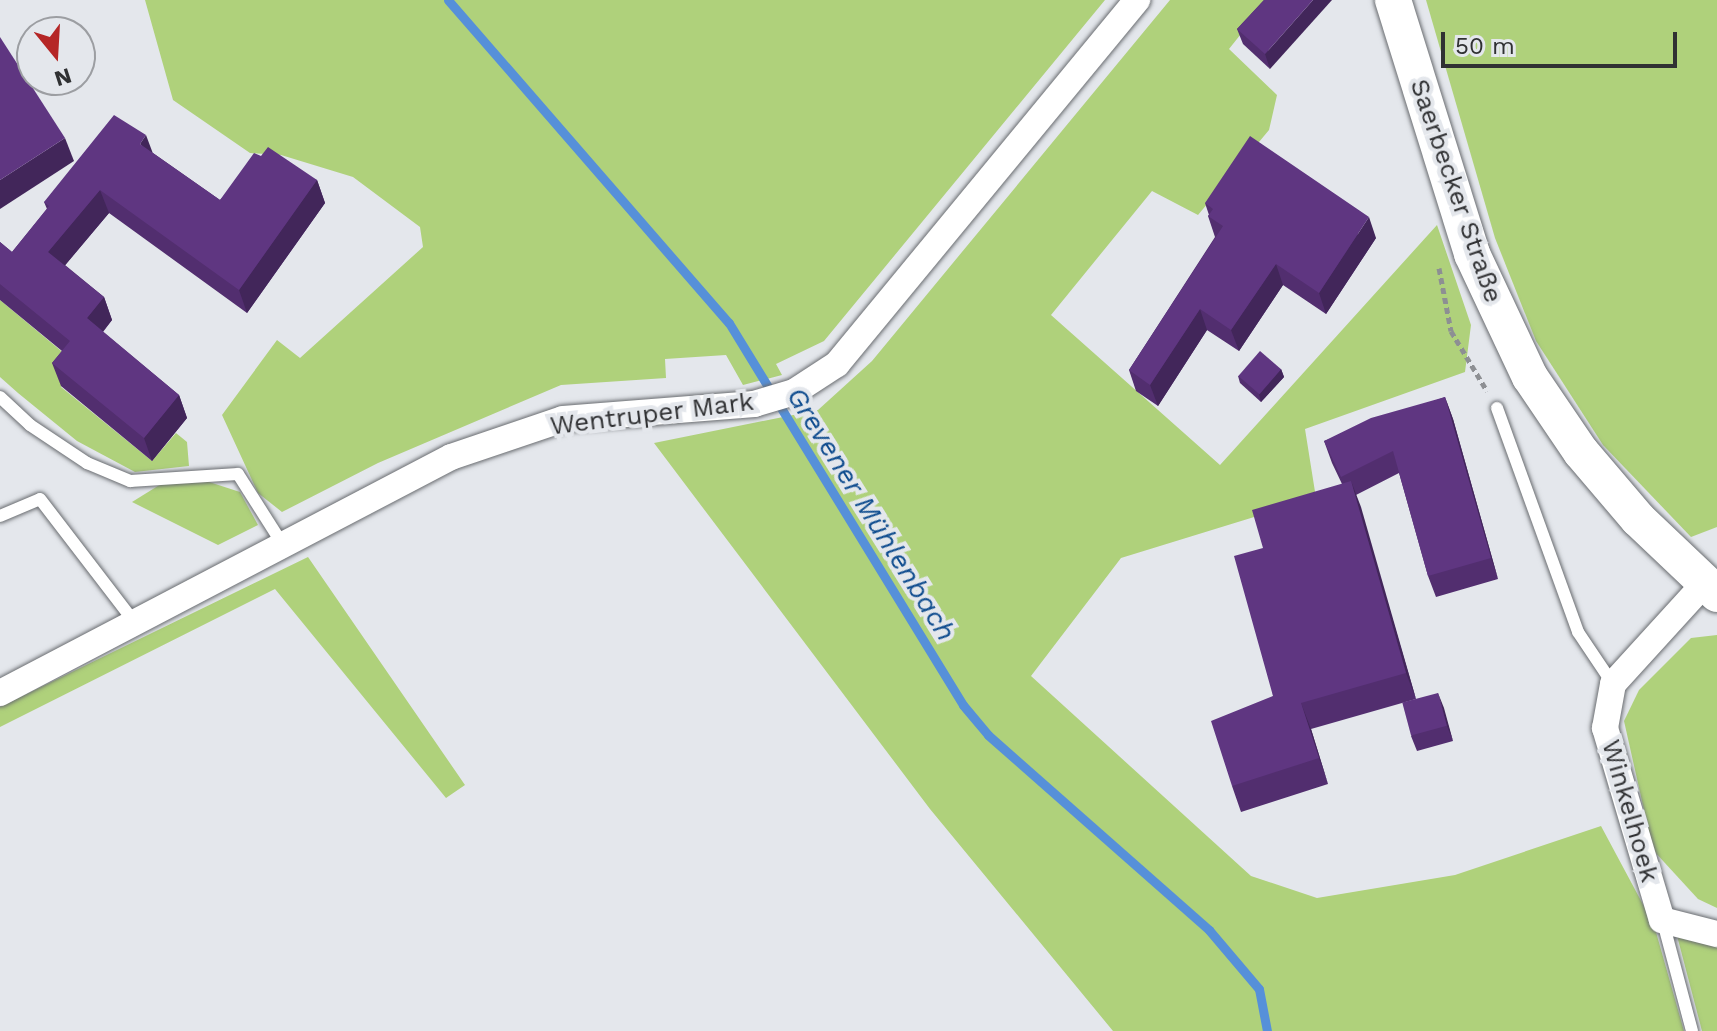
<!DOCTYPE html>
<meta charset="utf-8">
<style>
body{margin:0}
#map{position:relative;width:1717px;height:1031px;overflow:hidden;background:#e4e7ec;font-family:"Work Sans",sans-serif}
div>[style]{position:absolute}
.green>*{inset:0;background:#afd17b}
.stream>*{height:9px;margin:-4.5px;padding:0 4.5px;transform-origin:4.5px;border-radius:4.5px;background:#5690d9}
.path>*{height:5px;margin-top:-2.5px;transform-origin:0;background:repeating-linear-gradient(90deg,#8d8f93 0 6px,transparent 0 10px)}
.roads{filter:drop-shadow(0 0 2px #696c70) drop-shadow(0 0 2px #696c70)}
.lane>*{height:12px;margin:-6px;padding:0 6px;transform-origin:6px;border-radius:6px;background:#fff}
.street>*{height:26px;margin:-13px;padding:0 13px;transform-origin:13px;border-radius:13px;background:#fff}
.secondary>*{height:36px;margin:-18px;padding:0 18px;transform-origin:18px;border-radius:18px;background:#fff}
.wall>*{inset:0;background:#522e6f}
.shaded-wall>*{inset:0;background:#42265a}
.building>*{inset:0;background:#5f3681;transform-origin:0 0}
span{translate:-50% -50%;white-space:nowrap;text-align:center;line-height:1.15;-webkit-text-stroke:8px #e4e7ec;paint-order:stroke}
.street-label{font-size:26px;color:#303133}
.water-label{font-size:28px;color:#104d8f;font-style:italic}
.north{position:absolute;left:16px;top:16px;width:80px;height:80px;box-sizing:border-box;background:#e4e7ec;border:2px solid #9c9ea2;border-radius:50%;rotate:162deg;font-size:22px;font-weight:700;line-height:32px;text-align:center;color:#303133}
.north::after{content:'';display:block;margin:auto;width:28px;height:36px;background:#b52626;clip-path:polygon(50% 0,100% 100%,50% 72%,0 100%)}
.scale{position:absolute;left:1441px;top:32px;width:236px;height:36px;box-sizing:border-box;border:4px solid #303133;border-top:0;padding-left:10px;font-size:24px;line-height:28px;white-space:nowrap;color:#303133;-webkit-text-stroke:6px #e4e7ec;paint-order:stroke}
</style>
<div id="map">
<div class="green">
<i style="clip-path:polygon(145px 0,1105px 0,824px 341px,776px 364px,782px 375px,743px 385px,726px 355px,665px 359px,666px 378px,561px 385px,378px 463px,282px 512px,258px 493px,222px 415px,277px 340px,300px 358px,423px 247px,420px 227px,353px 177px,281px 155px,250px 153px,173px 100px)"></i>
<i style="clip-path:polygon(1170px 0,1268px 0,1229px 49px,1277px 95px,1269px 130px,1198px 215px,1152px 191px,1051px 315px,1220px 465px,1437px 225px,1471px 325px,1465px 372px,1305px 429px,1316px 498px,1121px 558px,1031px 676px,1251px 876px,1317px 898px,1455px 875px,1601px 826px,1654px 925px,1684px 1031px,1113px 1031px,930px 809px,654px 443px,818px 410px,872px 361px)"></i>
<i style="clip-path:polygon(1426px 0,1717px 0,1717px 527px,1691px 537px,1603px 445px,1536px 341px,1495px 238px)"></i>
<i style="clip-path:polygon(0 300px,78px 365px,61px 387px,152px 461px,176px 433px,187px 442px,189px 466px,135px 472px,77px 441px,18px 393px,0 377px)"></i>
<i style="clip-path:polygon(203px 480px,240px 492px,258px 525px,218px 545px,132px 502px,161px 484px)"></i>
<i style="clip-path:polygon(308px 557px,465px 785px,446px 798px,275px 589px,0 727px,0 707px)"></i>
<i style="clip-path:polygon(1717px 635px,1717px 908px,1698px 899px,1653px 850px,1624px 721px,1639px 690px,1691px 638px)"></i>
<i style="clip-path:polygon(1675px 928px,1717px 941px,1717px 1031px,1702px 1031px)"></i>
</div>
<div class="stream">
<i style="left:448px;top:0;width:428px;rotate:49deg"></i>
<i style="left:729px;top:323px;width:448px;rotate:58.5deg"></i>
<i style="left:963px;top:705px;width:39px;rotate:50deg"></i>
<i style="left:988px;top:735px;width:295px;rotate:41.4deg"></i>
<i style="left:1209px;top:930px;width:77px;rotate:49.7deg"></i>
<i style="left:1259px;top:989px;width:43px;rotate:79.2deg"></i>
</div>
<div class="path">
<i style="left:1439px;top:268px;width:64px;rotate:79.2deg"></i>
<i style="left:1451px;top:331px;width:70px;rotate:59deg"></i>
</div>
<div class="roads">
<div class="lane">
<i style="left:0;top:397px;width:41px;rotate:43deg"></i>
<i style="left:30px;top:425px;width:69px;rotate:33.7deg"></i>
<i style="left:87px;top:463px;width:47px;rotate:22.7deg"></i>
<i style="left:130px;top:481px;width:108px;rotate:-3.7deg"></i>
<i style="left:238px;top:474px;width:84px;rotate:57.6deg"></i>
<i style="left:1497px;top:408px;width:238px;rotate:70.1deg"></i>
<i style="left:1578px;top:632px;width:63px;rotate:56.1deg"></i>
<i style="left:0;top:516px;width:43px;rotate:-23deg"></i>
<i style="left:40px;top:499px;width:158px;rotate:52.5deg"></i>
<i style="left:1663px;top:922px;width:113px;rotate:75.1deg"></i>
</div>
<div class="street">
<i style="left:1704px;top:584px;width:135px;rotate:132.3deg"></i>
<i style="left:1613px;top:684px;width:45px;rotate:100.3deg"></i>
<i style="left:1605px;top:728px;width:200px;rotate:73.5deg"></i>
<i style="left:1662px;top:920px;width:57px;rotate:14.3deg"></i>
<i style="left:0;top:693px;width:509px;rotate:-27.62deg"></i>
<i style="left:451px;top:457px;width:118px;rotate:-18.7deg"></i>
<i style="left:563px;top:419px;width:192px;rotate:-4.5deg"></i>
<i style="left:754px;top:404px;width:42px;rotate:-16.7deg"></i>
<i style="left:794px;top:392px;width:51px;rotate:-33.1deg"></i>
<i style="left:837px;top:364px;width:472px;rotate:-50.5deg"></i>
</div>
<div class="secondary">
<i style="left:1393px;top:0;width:266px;rotate:72.7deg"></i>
<i style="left:1472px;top:254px;width:136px;rotate:64.8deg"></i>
<i style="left:1530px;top:377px;width:91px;rotate:55.8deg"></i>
<i style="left:1581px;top:452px;width:88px;rotate:49.6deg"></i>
<i style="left:1638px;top:519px;width:109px;rotate:43.5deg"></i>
</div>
</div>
<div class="wall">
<i style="clip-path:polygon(1264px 0,1270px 69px,1243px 44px,1237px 29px)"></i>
<i style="clip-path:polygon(153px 153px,220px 200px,261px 156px,317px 180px,325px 203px,247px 313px,109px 213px,65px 265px,104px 297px,112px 320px,103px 332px,179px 395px,187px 418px,152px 461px,61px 386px,52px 363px,62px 351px,0 300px,0 242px,12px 252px,47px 209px,44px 202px)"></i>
<i style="clip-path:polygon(1205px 203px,1376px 238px,1326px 314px,1283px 285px,1239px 351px,1207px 330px,1158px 406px,1136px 391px,1129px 370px,1215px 237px,1208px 216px,1209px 215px)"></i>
<i style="clip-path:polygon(1281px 369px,1284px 377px,1261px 402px,1240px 383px,1238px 376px)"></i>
<i style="clip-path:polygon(1445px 397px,1453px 419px,1498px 579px,1436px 597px,1428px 576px,1399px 473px,1356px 495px,1416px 699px,1311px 729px,1328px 784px,1241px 812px,1232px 786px,1273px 696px,1263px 548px,1342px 484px,1332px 463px,1324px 441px)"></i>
<i style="clip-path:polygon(1438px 693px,1453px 741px,1417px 751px,1411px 736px)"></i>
</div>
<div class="shaded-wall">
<i style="clip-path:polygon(1313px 0,1332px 0,1270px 69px,1265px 54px)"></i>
<i style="clip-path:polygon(146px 135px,155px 159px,140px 144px)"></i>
<i style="clip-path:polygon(65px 138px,74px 161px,0 209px,0 180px)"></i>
<i style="clip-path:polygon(317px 180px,325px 203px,247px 313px,239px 290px)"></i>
<i style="clip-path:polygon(100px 190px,109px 213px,57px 275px,48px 252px)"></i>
<i style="clip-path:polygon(1369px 217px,1376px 238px,1326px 314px,1319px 293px)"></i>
<i style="clip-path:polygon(1276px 264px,1283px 285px,1239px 351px,1231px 330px)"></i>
<i style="clip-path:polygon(104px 297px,112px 320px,95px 341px,87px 318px)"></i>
<i style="clip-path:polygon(1200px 309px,1207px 330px,1158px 406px,1150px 385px)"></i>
<i style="clip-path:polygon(1281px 369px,1284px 377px,1261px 402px,1259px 394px)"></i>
<i style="clip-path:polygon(179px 395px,187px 418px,152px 461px,144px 438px)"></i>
<i style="clip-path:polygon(1445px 397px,1453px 419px,1498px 579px,1491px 558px)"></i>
<i style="clip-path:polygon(1351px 481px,1361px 507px,1416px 699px,1406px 673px)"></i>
<i style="clip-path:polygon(1438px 693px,1444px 708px,1453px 741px,1447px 726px)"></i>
<i style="clip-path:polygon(1301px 703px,1311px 729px,1328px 784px,1319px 758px)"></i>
</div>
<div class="building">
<i style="clip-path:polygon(1264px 0,1313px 0,1265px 54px,1237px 29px)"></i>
<i style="clip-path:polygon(0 37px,65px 138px,0 180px)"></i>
<i style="clip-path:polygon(114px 115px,146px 135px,140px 144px,220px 200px,254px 153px,261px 156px,268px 147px,317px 180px,239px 290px,100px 190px,48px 252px,104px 297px,87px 318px,179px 395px,144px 438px,52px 363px,70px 341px,0 284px,0 242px,12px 252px,49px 206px,44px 202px)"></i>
<i style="clip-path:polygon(1250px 136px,1369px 217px,1319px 293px,1276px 264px,1231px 330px,1200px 309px,1150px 385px,1129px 370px,1223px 226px,1208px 216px,1213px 209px,1205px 203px)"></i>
<i style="left:1260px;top:351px;width:28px;height:33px;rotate:41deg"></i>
<i style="clip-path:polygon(1445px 397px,1491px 558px,1428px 576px,1393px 451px,1341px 477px,1324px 441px,1371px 418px)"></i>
<i style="clip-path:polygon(1351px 481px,1406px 673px,1301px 703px,1319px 758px,1232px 786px,1211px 721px,1273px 696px,1234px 556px,1263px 548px,1252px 510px)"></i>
<i style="left:1438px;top:693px;width:34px;height:37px;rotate:75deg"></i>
</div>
<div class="street-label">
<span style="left:1456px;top:191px;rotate:71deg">Saerbecker Straße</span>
<span style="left:652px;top:414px;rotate:-7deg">Wentruper Mark</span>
<span style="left:1630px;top:811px;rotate:74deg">Winkelhoek</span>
</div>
<div class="water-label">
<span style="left:871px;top:514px;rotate:58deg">Grevener Mühlenbach</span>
</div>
<div class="north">N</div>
<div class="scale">50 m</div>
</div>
